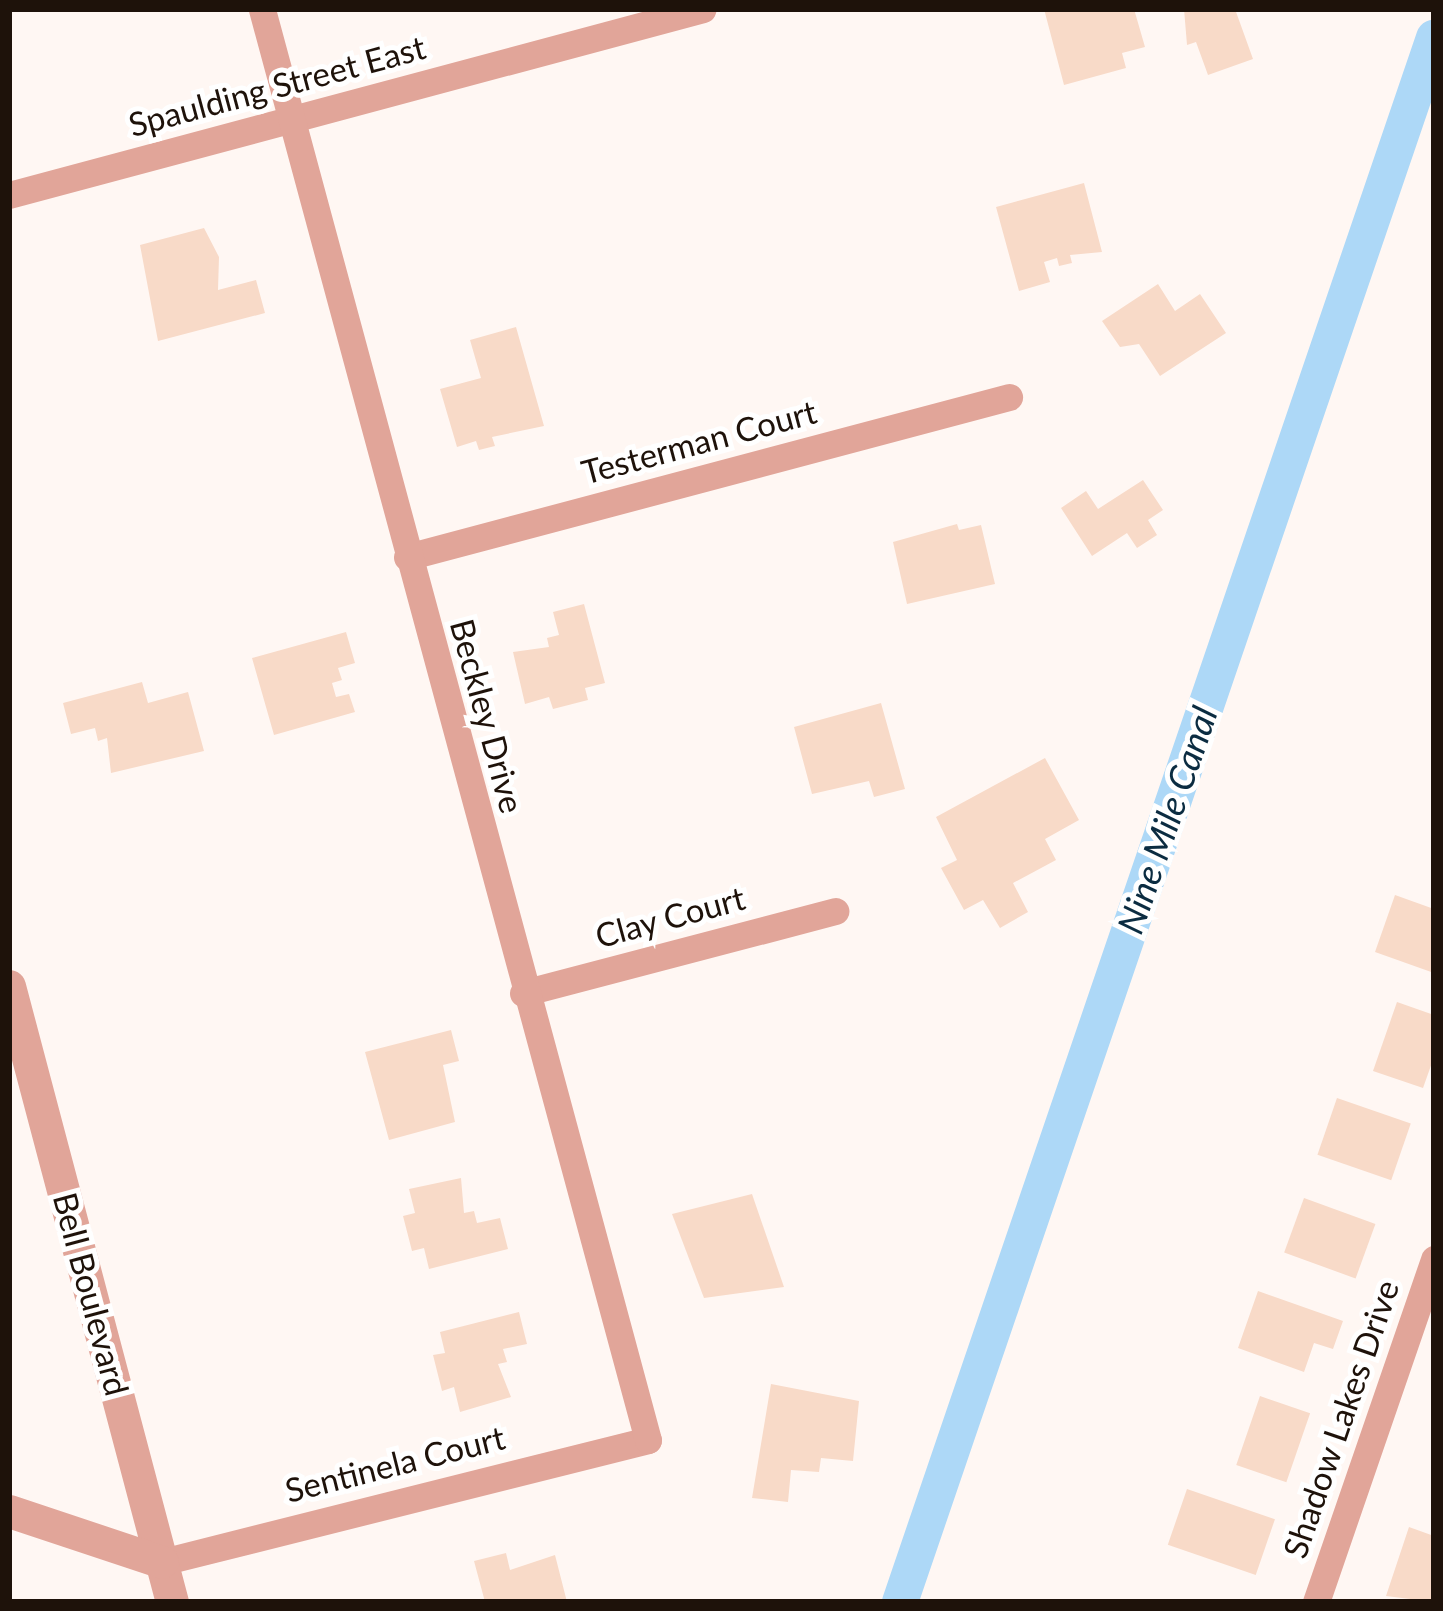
<!DOCTYPE html>
<style>
body{margin:0}
#map{position:relative;width:1443px;height:1611px;overflow:hidden;background:#fff7f3;font-family:Lato,sans-serif}
div>[style]{position:absolute}
.canal>*{height:36px;margin:-18px;padding:0 18px;transform-origin:18px;border-radius:18px;background:#add8f7}
.building>*{inset:0;background:#f8dac8;transform-origin:0 0}
.minor>*{height:27px;margin:-13.5px;padding:0 13.5px;transform-origin:13.5px;border-radius:13.5px;background:#e1a599}
.tertiary>*{height:33px;margin:-16.5px;padding:0 16.5px;transform-origin:16.5px;border-radius:16.5px;background:#e1a599}
span{translate:-50% -50%;white-space:nowrap;text-align:center;line-height:1.15;-webkit-text-stroke:10px #fff;paint-order:stroke}
.street-label{font-size:33px;color:#1e120a}
.water-label{font-size:36px;color:#0b2c41;font-style:italic}
.frame{position:absolute;inset:0;border:12px solid #1e120a;pointer-events:none}
</style>
<div id="map">
<div class="canal">
<i style="left:900px;top:1602px;width:1653px;rotate:-71.15deg"></i>
</div>
<div class="building">
<i style="clip-path:polygon(1044px 9px,1134px 9px,1145px 47px,1122px 53px,1126px 68px,1064px 85px)"></i>
<i style="clip-path:polygon(1184px 9px,1235px 9px,1253px 59px,1208px 75px,1196px 42px,1187px 45px)"></i>
<i style="clip-path:polygon(1084px 183px,1102px 252px,1070px 255px,1072px 263px,1059px 266px,1057px 258px,1044px 262px,1050px 282px,1019px 291px,996px 207px)"></i>
<i style="clip-path:polygon(204px 228px,219px 257px,218px 290px,256px 280px,265px 313px,158px 341px,140px 245px)"></i>
<i style="clip-path:polygon(1158px 284px,1175px 311px,1200px 294px,1226px 333px,1160px 376px,1139px 344px,1120px 347px,1102px 321px)"></i>
<i style="clip-path:polygon(516px 327px,544px 426px,492px 437px,495px 446px,479px 450px,476px 441px,457px 447px,440px 389px,481px 378px,470px 340px)"></i>
<i style="clip-path:polygon(1143px 480px,1163px 510px,1148px 520px,1157px 535px,1137px 548px,1127px 533px,1092px 556px,1061px 508px,1086px 491px,1098px 509px)"></i>
<i style="clip-path:polygon(957px 524px,959px 530px,981px 525px,995px 584px,907px 604px,893px 542px)"></i>
<i style="clip-path:polygon(584px 604px,605px 683px,585px 688px,588px 700px,553px 709px,549px 697px,525px 704px,513px 652px,549px 647px,547px 638px,559px 635px,553px 612px)"></i>
<i style="clip-path:polygon(346px 632px,355px 663px,338px 668px,342px 680px,332px 683px,336px 697px,349px 694px,355px 712px,274px 735px,252px 658px)"></i>
<i style="clip-path:polygon(142px 682px,148px 703px,188px 692px,204px 751px,111px 773px,107px 738px,98px 741px,95px 728px,71px 734px,63px 703px)"></i>
<i style="clip-path:polygon(881px 703px,905px 789px,874px 797px,869px 781px,812px 794px,794px 727px)"></i>
<i style="clip-path:polygon(1045px 758px,1079px 820px,1045px 839px,1056px 860px,1013px 883px,1028px 912px,1000px 928px,983px 900px,964px 910px,941px 868px,957px 860px,936px 817px)"></i>
<i style="clip-path:polygon(1395px 895px,1434px 909px,1434px 973px,1375px 952px)"></i>
<i style="clip-path:polygon(1397px 1002px,1434px 1015px,1434px 1057px,1423px 1088px,1373px 1071px)"></i>
<i style="clip-path:polygon(451px 1030px,459px 1061px,443px 1065px,455px 1122px,389px 1140px,365px 1052px)"></i>
<i style="left:1337px;top:1098px;width:78px;height:60px;rotate:19deg"></i>
<i style="clip-path:polygon(461px 1178px,464px 1213px,474px 1211px,477px 1223px,500px 1218px,508px 1249px,429px 1269px,424px 1248px,412px 1251px,403px 1216px,415px 1213px,409px 1189px)"></i>
<i style="clip-path:polygon(752px 1194px,784px 1287px,704px 1298px,672px 1214px)"></i>
<i style="left:1304px;top:1198px;width:76px;height:58px;rotate:20deg"></i>
<i style="clip-path:polygon(1258px 1291px,1343px 1321px,1333px 1349px,1314px 1343px,1304px 1372px,1238px 1348px)"></i>
<i style="clip-path:polygon(519px 1312px,527px 1344px,503px 1349px,507px 1362px,498px 1364px,511px 1397px,460px 1412px,454px 1387px,442px 1391px,433px 1355px,445px 1353px,440px 1332px)"></i>
<i style="clip-path:polygon(771px 1384px,859px 1401px,853px 1461px,821px 1458px,819px 1472px,791px 1470px,788px 1502px,752px 1498px)"></i>
<i style="left:1260px;top:1396px;width:53px;height:73px;rotate:19deg"></i>
<i style="left:1187px;top:1489px;width:93px;height:59px;rotate:19deg"></i>
<i style="clip-path:polygon(1409px 1527px,1434px 1536px,1434px 1602px,1386px 1596px)"></i>
<i style="clip-path:polygon(506px 1553px,510px 1570px,555px 1555px,567px 1602px,485px 1602px,474px 1561px)"></i>
</div>
<div class="minor">
<i style="left:9px;top:195px;width:718px;rotate:-15deg"></i>
<i style="left:407px;top:557px;width:623px;rotate:-14.88deg"></i>
<i style="left:523px;top:993px;width:323px;rotate:-14.7deg"></i>
<i style="left:162px;top:1562px;width:501px;rotate:-14.09deg"></i>
<i style="left:648px;top:1440px;width:1482px;rotate:-105.1deg"></i>
<i style="left:1316px;top:1602px;width:363px;rotate:-71deg"></i>
</div>
<div class="tertiary">
<i style="left:9px;top:986px;width:637px;rotate:75.18deg"></i>
<i style="left:9px;top:1511px;width:161px;rotate:18.4deg"></i>
</div>
<div class="street-label">
<span style="left:277px;top:86px;rotate:-15deg">Spaulding Street East</span>
<span style="left:699px;top:442px;rotate:-15deg">Testerman Court</span>
<span style="left:487px;top:716px;rotate:75deg">Beckley Drive</span>
<span style="left:670px;top:917px;rotate:-15deg">Clay Court</span>
<span style="left:91px;top:1294px;rotate:75deg">Bell Boulevard</span>
<span style="left:1341px;top:1419px;rotate:-71deg">Shadow Lakes Drive</span>
<span style="left:395px;top:1464px;rotate:-14deg">Sentinela Court</span>
</div>
<div class="water-label">
<span style="left:1167px;top:820px;rotate:-71deg">Nine Mile Canal</span>
</div>
<div class="frame"></div>
</div>
